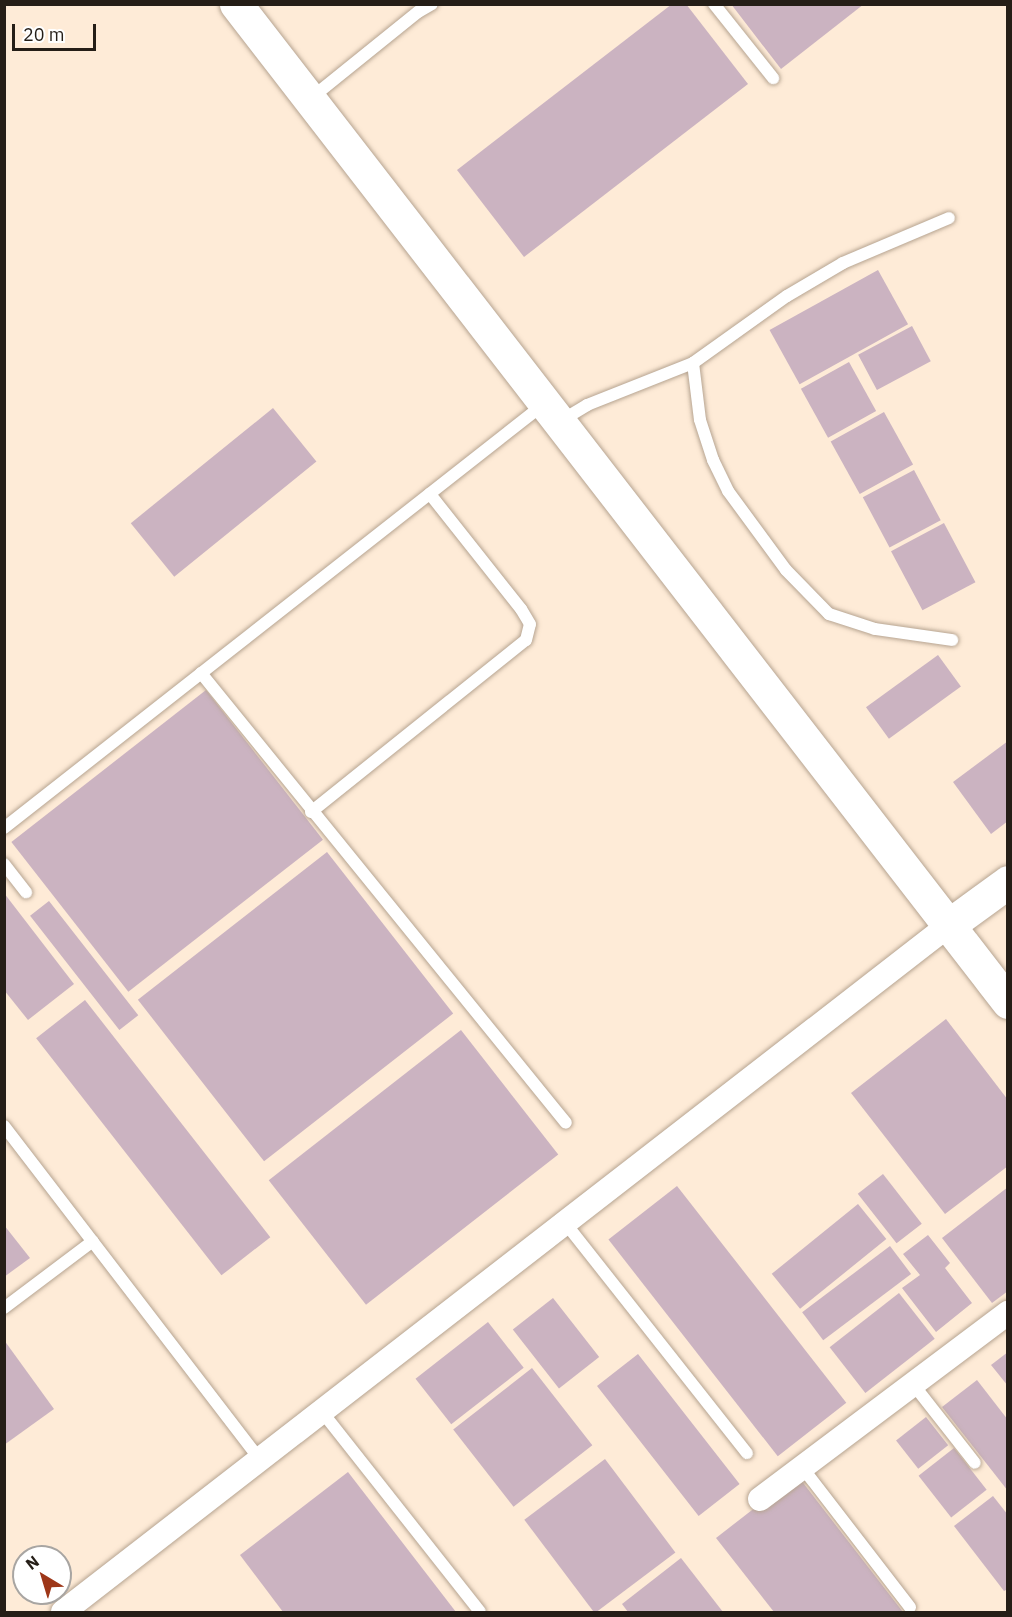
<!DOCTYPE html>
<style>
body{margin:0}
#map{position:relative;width:1012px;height:1617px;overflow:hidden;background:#feebd7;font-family:"IBM Plex Sans",sans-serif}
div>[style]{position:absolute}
.building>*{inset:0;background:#cbb3c1;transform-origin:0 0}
.roads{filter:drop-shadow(0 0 2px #b6a491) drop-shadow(0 0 2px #b6a491)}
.lane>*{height:12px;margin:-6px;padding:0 6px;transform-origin:6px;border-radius:6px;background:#fff}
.street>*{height:24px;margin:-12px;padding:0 12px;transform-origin:12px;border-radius:12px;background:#fff}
.secondary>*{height:33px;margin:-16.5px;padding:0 16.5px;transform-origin:16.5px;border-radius:16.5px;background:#fff}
span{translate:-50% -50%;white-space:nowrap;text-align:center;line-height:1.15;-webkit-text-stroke:6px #fff;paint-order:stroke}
.frame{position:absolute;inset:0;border:6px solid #251e17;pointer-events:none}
.north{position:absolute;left:12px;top:1545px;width:60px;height:60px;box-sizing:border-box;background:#fff;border:2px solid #a8a5a2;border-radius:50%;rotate:322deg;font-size:16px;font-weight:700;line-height:24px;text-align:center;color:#251e17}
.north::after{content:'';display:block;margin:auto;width:21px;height:27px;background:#9e3719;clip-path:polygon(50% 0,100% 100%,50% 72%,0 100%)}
.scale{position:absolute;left:12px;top:24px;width:84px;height:27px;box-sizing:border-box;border:3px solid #251e17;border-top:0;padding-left:8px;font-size:18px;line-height:21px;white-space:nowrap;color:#251e17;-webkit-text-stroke:4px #fff;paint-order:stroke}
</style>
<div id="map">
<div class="building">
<i style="clip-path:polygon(672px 4px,686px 4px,748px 84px,524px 257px,457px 170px)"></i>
<i style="clip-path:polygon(731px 4px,864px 4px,781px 69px)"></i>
<i style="left:878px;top:270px;width:62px;height:124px;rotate:61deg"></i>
<i style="left:912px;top:326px;width:40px;height:61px;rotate:62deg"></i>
<i style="left:849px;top:362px;width:56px;height:55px;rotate:61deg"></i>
<i style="left:273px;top:408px;width:69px;height:183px;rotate:51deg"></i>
<i style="left:884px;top:412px;width:60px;height:61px;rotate:61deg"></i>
<i style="left:914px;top:470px;width:57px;height:58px;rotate:62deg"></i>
<i style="left:944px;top:523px;width:67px;height:60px;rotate:62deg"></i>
<i style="left:938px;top:655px;width:39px;height:89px;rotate:54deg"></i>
<i style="left:206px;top:690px;width:190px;height:247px;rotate:52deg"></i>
<i style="clip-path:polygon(1008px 741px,1008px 821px,991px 834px,953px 782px)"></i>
<i style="left:327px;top:852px;width:205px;height:240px;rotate:52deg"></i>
<i style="clip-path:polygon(4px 893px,74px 984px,28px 1020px,4px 990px)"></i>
<i style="left:49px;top:901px;width:145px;height:24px;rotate:52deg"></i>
<i style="left:85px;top:1000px;width:301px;height:62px;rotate:52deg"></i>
<i style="clip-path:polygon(946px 1019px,1008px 1100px,1008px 1166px,945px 1214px,851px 1093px)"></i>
<i style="left:461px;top:1030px;width:158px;height:244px;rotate:52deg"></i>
<i style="left:883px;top:1174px;width:63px;height:32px;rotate:52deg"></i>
<i style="left:677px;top:1186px;width:275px;height:87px;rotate:52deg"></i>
<i style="clip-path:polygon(1008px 1187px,1008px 1291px,992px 1303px,942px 1238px)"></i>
<i style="left:858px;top:1204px;width:45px;height:111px;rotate:51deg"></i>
<i style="clip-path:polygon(4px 1225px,30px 1258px,4px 1277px)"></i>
<i style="clip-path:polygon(928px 1235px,950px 1263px,945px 1268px,972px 1303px,936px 1332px,902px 1288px,920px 1275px,903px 1254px)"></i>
<i style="left:890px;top:1246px;width:35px;height:110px;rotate:53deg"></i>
<i style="left:899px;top:1293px;width:58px;height:88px;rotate:52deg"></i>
<i style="left:553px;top:1298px;width:75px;height:51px;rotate:52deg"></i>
<i style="left:488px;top:1322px;width:58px;height:92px;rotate:52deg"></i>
<i style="clip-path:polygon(4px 1340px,54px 1409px,4px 1445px)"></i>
<i style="clip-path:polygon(1008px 1352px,1008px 1386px,991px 1365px)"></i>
<i style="left:638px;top:1354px;width:165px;height:52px;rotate:52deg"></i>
<i style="left:532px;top:1368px;width:98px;height:100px;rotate:52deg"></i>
<i style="clip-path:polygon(977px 1380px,1008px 1420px,1008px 1491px,942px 1407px)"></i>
<i style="left:926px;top:1417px;width:36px;height:38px;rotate:52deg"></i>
<i style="left:954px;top:1448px;width:53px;height:45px;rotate:52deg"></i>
<i style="left:605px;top:1459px;width:117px;height:101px;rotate:53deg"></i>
<i style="clip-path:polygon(348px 1472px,456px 1612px,283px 1612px,240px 1555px)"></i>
<i style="clip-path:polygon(797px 1475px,903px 1612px,774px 1612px,716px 1538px)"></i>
<i style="clip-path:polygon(993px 1496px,1008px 1515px,1008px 1589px,1004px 1591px,954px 1526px)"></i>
<i style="clip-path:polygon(681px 1558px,723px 1612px,628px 1612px,622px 1604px)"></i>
</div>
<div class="roads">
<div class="lane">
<i style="left:714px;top:4px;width:95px;rotate:51.4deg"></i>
<i style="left:310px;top:99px;width:139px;rotate:-38.9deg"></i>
<i style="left:418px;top:12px;width:16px;rotate:-30deg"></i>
<i style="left:693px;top:363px;width:115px;rotate:-35.5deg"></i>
<i style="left:787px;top:296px;width:65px;rotate:-30.5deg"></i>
<i style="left:843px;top:263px;width:115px;rotate:-23deg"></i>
<i style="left:559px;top:422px;width:33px;rotate:-31deg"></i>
<i style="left:587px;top:405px;width:114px;rotate:-21.6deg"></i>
<i style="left:693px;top:363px;width:57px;rotate:83deg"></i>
<i style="left:700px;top:420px;width:42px;rotate:72deg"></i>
<i style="left:713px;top:460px;width:34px;rotate:64deg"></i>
<i style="left:728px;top:491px;width:98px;rotate:53.7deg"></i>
<i style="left:786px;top:570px;width:62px;rotate:45.7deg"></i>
<i style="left:829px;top:614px;width:48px;rotate:18.1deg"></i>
<i style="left:875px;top:629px;width:78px;rotate:8.1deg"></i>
<i style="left:201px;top:673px;width:579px;rotate:50.95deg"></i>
<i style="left:311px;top:812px;width:275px;rotate:-38.7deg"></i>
<i style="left:526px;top:640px;width:16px;rotate:-76deg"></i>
<i style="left:530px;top:624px;width:17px;rotate:-121deg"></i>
<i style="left:521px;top:609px;width:147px;rotate:-128.4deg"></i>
<i style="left:4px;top:828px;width:687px;rotate:-38.14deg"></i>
<i style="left:4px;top:864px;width:36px;rotate:52deg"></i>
<i style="left:4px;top:1126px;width:422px;rotate:52.5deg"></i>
<i style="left:566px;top:1224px;width:292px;rotate:51.7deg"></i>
<i style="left:4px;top:1308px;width:111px;rotate:-37deg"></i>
<i style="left:913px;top:1384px;width:100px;rotate:51.9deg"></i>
<i style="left:323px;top:1413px;width:253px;rotate:51.7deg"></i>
<i style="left:802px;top:1467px;width:177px;rotate:52.4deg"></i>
</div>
<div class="street">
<i style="left:760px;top:1499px;width:310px;rotate:-36.9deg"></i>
<i style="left:63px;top:1612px;width:1121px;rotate:-37.79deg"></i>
</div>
<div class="secondary">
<i style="left:236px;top:4px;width:1262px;rotate:52.28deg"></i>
<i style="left:949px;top:925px;width:73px;rotate:-36.1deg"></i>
</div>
</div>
<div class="frame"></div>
<div class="north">N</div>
<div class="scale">20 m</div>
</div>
